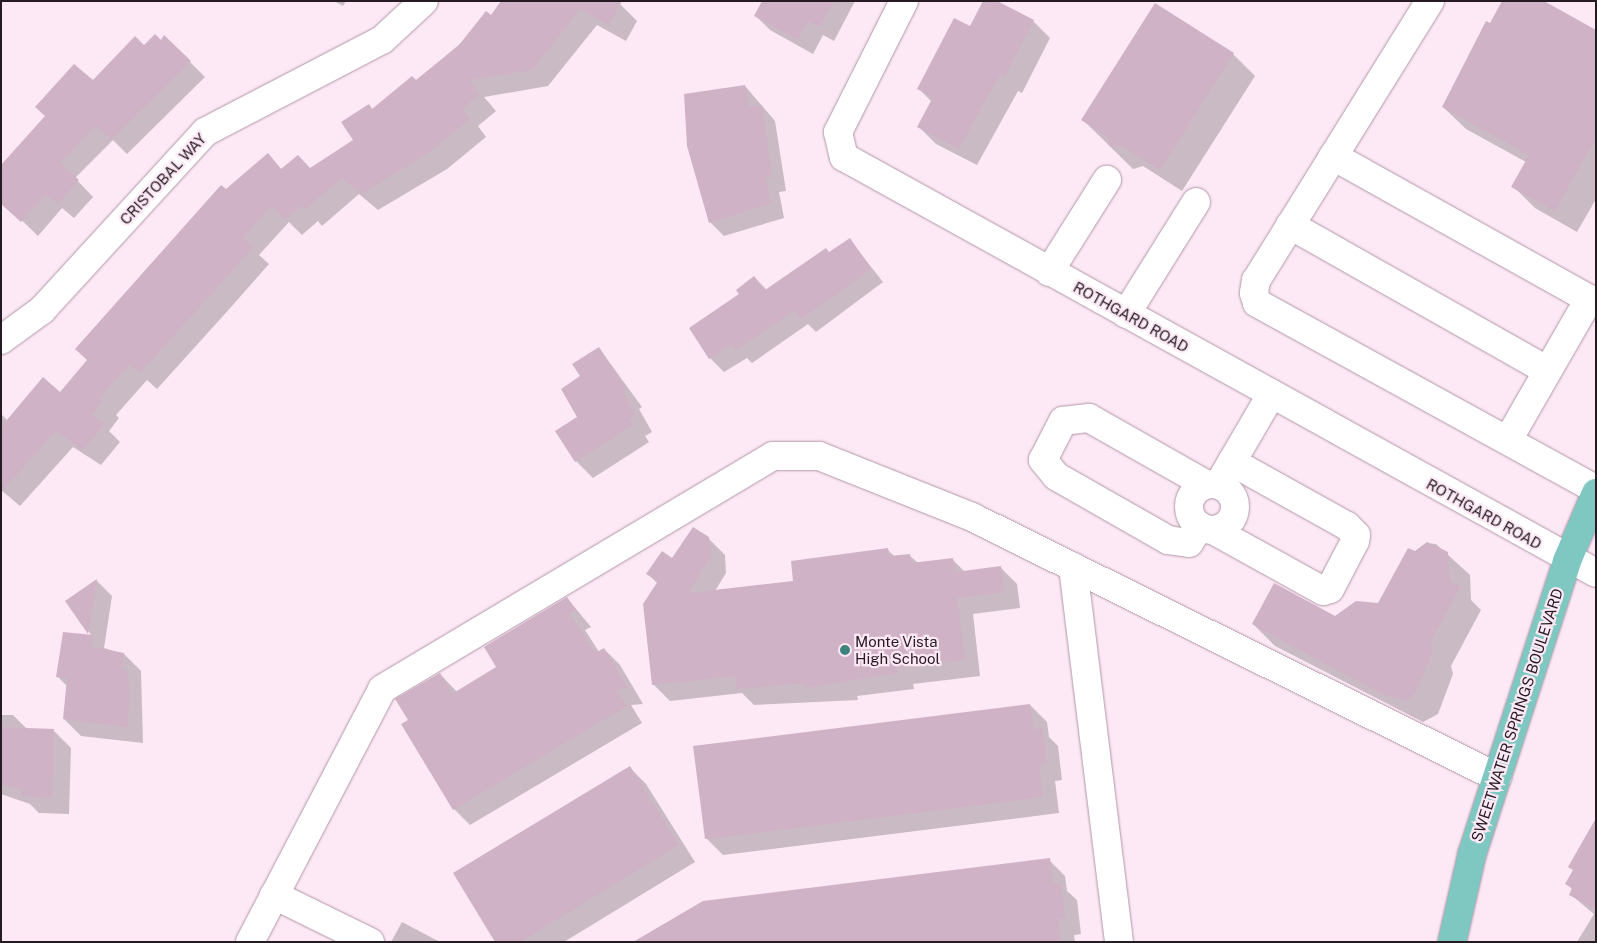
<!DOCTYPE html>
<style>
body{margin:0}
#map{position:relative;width:1597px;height:943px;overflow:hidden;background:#fce9f5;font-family:"Public Sans",sans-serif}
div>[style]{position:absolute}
.shadow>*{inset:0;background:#0003}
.building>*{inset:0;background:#d0b2c6}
.roads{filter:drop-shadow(0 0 1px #b295a8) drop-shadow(0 0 1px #b295a8)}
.minor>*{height:28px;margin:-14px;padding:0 14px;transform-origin:14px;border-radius:14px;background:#fff}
.minor>.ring{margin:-14px;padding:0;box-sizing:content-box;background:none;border:28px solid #fff;border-radius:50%}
.major>*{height:28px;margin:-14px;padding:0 14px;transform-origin:14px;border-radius:14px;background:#7fc7c1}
.dots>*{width:14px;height:14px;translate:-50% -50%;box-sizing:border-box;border:2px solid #fce9f5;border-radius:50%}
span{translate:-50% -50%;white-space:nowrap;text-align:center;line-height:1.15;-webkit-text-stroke:4.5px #fce9f5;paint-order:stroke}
.street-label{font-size:15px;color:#261b23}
.poi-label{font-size:15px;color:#261b23}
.left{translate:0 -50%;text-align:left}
.frame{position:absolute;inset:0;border:2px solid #261b23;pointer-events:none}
</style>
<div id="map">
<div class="shadow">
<i style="clip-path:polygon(334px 1px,346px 1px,343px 6px)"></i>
<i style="clip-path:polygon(764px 1px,855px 1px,834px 41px,823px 35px,813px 54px,770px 30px,756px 16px)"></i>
<i style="clip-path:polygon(620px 4px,637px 21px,626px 41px,597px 25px,548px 86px,484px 97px,496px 111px,478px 126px,486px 137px,447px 169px,378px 210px,359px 194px,322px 226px,318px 221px,302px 235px,289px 222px,259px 255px,269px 264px,232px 306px,157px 389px,147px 380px,116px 415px,119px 418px,109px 431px,120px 442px,101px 465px,73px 447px,20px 506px,1px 490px,1px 414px,8px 421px,60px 394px,226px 191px,268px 155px,282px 170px,311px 169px,355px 141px,369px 105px,373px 110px,416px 82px,491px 17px)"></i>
<i style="clip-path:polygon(1033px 21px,1050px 38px,1022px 93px,1018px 91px,977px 165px,936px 144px,919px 127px,932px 102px,918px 88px,971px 28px)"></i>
<i style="clip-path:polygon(1490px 25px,1596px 31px,1596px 199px,1577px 232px,1535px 208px,1513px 186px,1526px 162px,1466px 129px,1443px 107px)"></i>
<i style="clip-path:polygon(144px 47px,190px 62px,205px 77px,127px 154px,113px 140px,75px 178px,93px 197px,74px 218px,62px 208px,38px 236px,1px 200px,93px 82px)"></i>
<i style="clip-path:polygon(1233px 54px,1255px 76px,1182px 191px,1143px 166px,1133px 169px,1083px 120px)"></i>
<i style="clip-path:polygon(745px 86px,775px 121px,786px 191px,779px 192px,784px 218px,724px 236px,710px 222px)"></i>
<i style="clip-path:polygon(850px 240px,883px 282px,816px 332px,808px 324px,752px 363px,747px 358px,724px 372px,710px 358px,754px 277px,767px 290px)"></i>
<i style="clip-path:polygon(599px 348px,642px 407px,639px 409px,652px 432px,645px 436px,649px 442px,593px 478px,576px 461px,579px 417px)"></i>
<i style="clip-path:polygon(708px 538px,725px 555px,726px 573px,715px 591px,794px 582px,887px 549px,895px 557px,909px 555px,918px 563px,953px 560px,965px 572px,1001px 568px,1017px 584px,1020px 608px,973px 614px,980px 676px,913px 684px,914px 689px,857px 696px,858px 700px,754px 705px,742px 693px,670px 701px,654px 685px,644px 605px,658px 584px,648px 574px)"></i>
<i style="clip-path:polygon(1427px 543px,1436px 544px,1470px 575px,1471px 600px,1481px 610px,1451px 666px,1453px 674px,1438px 714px,1423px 722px,1275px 646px,1253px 624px,1336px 617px,1379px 604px,1415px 553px)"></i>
<i style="clip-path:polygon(96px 580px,112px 596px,104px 648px,124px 654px,141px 671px,143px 743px,81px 736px,64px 719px,68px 687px,57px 676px,92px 636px,66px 601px)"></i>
<i style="clip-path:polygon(567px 598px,591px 627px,585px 630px,599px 652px,604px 649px,620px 665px,643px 704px,631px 705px,642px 723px,470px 825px,454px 809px,409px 721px,440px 674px,457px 692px,498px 668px)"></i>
<i style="clip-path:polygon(1030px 705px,1047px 722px,1049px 737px,1058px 746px,1062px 780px,1055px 781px,1059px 813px,723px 855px,706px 838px)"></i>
<i style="clip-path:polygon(1px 715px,13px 715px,27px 729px,54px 731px,71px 748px,69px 814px,39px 813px,30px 804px,1px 794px)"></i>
<i style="clip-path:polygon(629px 767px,646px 784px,695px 862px,564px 942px,496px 942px)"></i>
<i style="clip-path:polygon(1596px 826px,1596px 942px,1577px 942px,1594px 914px,1570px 894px,1573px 890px,1567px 884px)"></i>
<i style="clip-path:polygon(1049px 860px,1065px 876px,1067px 891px,1077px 900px,1081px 934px,1074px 935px,1075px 942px,637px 942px)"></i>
<i style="clip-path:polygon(402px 922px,440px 942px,391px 942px)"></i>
</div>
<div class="building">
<i style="clip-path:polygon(501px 1px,622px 1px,609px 25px,580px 9px,532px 70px,469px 80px,480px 94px,462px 109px,470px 119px,430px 152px,361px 194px,342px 178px,304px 210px,301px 205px,284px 220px,272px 205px,243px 238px,253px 247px,215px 290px,140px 373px,130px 364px,99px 398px,103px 401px,92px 414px,104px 424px,83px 450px,56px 431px,1px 492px,1px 427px,43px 377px,60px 392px,87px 360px,75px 349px,221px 185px,226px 189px,268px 153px,281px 169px,298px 155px,310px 168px,353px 140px,341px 122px,369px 104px,372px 109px,412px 76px,416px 80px,459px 45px,486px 11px,491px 15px)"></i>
<i style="clip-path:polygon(762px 1px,834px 1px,820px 27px,808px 21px,798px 40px,754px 16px)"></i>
<i style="clip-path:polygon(983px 1px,997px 1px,1034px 20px,1005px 77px,1000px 74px,959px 149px,917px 127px,933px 97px,917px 89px,954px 18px,970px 26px)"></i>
<i style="clip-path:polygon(1502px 1px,1544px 1px,1596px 30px,1596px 138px,1555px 211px,1511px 187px,1529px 155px,1442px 107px,1486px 21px,1490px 23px)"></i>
<i style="clip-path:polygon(1155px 3px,1234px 53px,1160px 170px,1120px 145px,1110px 147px,1108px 137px,1081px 120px)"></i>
<i style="clip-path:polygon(155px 34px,161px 40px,164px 35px,191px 61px,111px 140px,96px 125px,60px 163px,79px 180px,58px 204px,46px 194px,21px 222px,1px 204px,1px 165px,45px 116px,35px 107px,74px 64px,93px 80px,135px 36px,144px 45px)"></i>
<i style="clip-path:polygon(745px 85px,749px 107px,762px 105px,772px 177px,765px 178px,771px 203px,709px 223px,687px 146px,684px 94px)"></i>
<i style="clip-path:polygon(850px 238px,870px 267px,865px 274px,801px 319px,795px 310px,736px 350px,732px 344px,709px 359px,689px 328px,739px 294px,736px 290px,754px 276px,765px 290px,826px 248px,829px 252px)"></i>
<i style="clip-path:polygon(599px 347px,626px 389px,622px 392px,635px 414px,629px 419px,633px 425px,575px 462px,555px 431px,577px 417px,561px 389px,580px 376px,572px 364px)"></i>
<i style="clip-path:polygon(693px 527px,709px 537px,711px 556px,688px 593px,793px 581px,791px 561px,888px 548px,889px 556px,910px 554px,911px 563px,953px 558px,955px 572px,1001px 566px,1004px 592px,957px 598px,965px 660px,897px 667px,898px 673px,805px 688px,805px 683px,736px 689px,735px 676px,652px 685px,643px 604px,658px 581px,646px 574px,662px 551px,672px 558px)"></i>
<i style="clip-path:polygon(1427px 542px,1448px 552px,1450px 581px,1460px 587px,1430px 643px,1432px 652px,1416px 692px,1407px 701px,1380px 693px,1252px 624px,1274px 583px,1335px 616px,1356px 601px,1378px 603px,1408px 548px,1415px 551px)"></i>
<i style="clip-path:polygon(97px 579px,88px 634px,65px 601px)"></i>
<i style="clip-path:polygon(567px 597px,576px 610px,570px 614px,595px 653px,604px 648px,628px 688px,616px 690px,627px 706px,453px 810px,401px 724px,408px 720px,395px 699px,440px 673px,452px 694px,496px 667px,484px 647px)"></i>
<i style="clip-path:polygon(63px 632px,93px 635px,92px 647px,124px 653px,122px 669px,127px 669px,130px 695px,127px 727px,63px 719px,67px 678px,56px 677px)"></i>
<i style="clip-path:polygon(1030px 704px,1034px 730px,1042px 728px,1047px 764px,1039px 765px,1043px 797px,705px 839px,693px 746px)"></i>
<i style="clip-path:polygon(1px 727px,54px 729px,52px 798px,21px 796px,21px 788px,1px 785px)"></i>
<i style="clip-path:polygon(630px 766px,679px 845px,520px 942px,495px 942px,453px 873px)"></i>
<i style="clip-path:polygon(1596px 818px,1596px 909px,1569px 895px,1572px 888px,1565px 884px,1573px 870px,1568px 867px)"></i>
<i style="clip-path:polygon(1050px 858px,1053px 884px,1061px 883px,1065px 918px,1058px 919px,1061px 942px,633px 942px,703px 901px)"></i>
</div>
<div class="roads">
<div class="minor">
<i style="left:904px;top:1px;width:147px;rotate:116.7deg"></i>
<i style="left:838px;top:132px;width:26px;rotate:77deg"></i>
<i style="left:844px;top:157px;width:859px;rotate:28.95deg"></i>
<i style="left:1430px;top:1px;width:329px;rotate:121.9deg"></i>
<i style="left:1256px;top:280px;width:13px;rotate:99deg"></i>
<i style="left:1254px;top:293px;width:10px;rotate:73deg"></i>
<i style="left:1257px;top:303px;width:387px;rotate:28.8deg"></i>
<i style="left:1333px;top:156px;width:301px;rotate:29.2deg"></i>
<i style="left:1290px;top:225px;width:296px;rotate:29.5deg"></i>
<i style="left:1049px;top:272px;width:109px;rotate:-57.8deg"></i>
<i style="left:1126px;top:314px;width:132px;rotate:-58deg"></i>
<i style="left:1px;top:340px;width:51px;rotate:-36.2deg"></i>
<i style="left:42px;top:310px;width:241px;rotate:-47.5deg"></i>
<i style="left:205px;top:132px;width:199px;rotate:-27.5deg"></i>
<i style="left:382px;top:40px;width:57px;rotate:-42.9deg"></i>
<i style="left:1508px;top:440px;width:163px;rotate:-60.1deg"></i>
<i style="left:1223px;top:477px;width:95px;rotate:-59.7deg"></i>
<i class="ring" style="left:1189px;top:484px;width:18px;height:18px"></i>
<i style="left:1200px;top:526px;width:20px;rotate:123deg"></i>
<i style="left:1189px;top:543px;width:21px;rotate:-172deg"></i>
<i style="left:1168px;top:540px;width:129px;rotate:-150.3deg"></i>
<i style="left:1056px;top:476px;width:21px;rotate:-129deg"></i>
<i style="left:1043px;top:460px;width:44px;rotate:-62.9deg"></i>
<i style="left:1063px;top:421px;width:26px;rotate:-7deg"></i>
<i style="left:1089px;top:418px;width:133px;rotate:29.6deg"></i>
<i style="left:1213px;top:530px;width:126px;rotate:29deg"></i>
<i style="left:1323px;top:591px;width:7px;rotate:-16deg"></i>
<i style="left:1330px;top:589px;width:54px;rotate:-62.5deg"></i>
<i style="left:1355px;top:541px;width:6px;rotate:-81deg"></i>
<i style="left:1356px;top:535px;width:13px;rotate:-135deg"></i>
<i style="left:1347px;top:526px;width:132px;rotate:-150.9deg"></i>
<i style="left:1073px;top:567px;width:378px;rotate:83deg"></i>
<i style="left:274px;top:895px;width:107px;rotate:26.1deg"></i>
<i style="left:250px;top:942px;width:285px;rotate:-62.4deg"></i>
<i style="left:382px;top:689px;width:455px;rotate:-30.8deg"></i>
<i style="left:773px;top:456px;width:46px"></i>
<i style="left:819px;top:456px;width:165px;rotate:21.7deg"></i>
<i style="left:972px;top:517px;width:586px;rotate:26.35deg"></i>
</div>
<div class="major">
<i style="left:1452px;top:942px;width:90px;rotate:-77.2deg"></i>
<i style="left:1472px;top:854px;width:308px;rotate:-72deg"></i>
<i style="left:1567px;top:561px;width:74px;rotate:-66.9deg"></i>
</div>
</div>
<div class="dots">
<i style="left:845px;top:650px;background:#3d847c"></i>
</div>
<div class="street-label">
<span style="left:163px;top:179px;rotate:-47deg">CRISTOBAL WAY</span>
<span style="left:1131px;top:317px;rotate:29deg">ROTHGARD ROAD</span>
<span style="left:1484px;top:514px;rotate:29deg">ROTHGARD ROAD</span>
<span style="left:1517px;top:715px;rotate:-72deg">SWEETWATER SPRINGS BOULEVARD</span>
</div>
<div class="poi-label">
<span class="left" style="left:855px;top:650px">Monte Vista<br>High School</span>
</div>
<div class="frame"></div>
</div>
